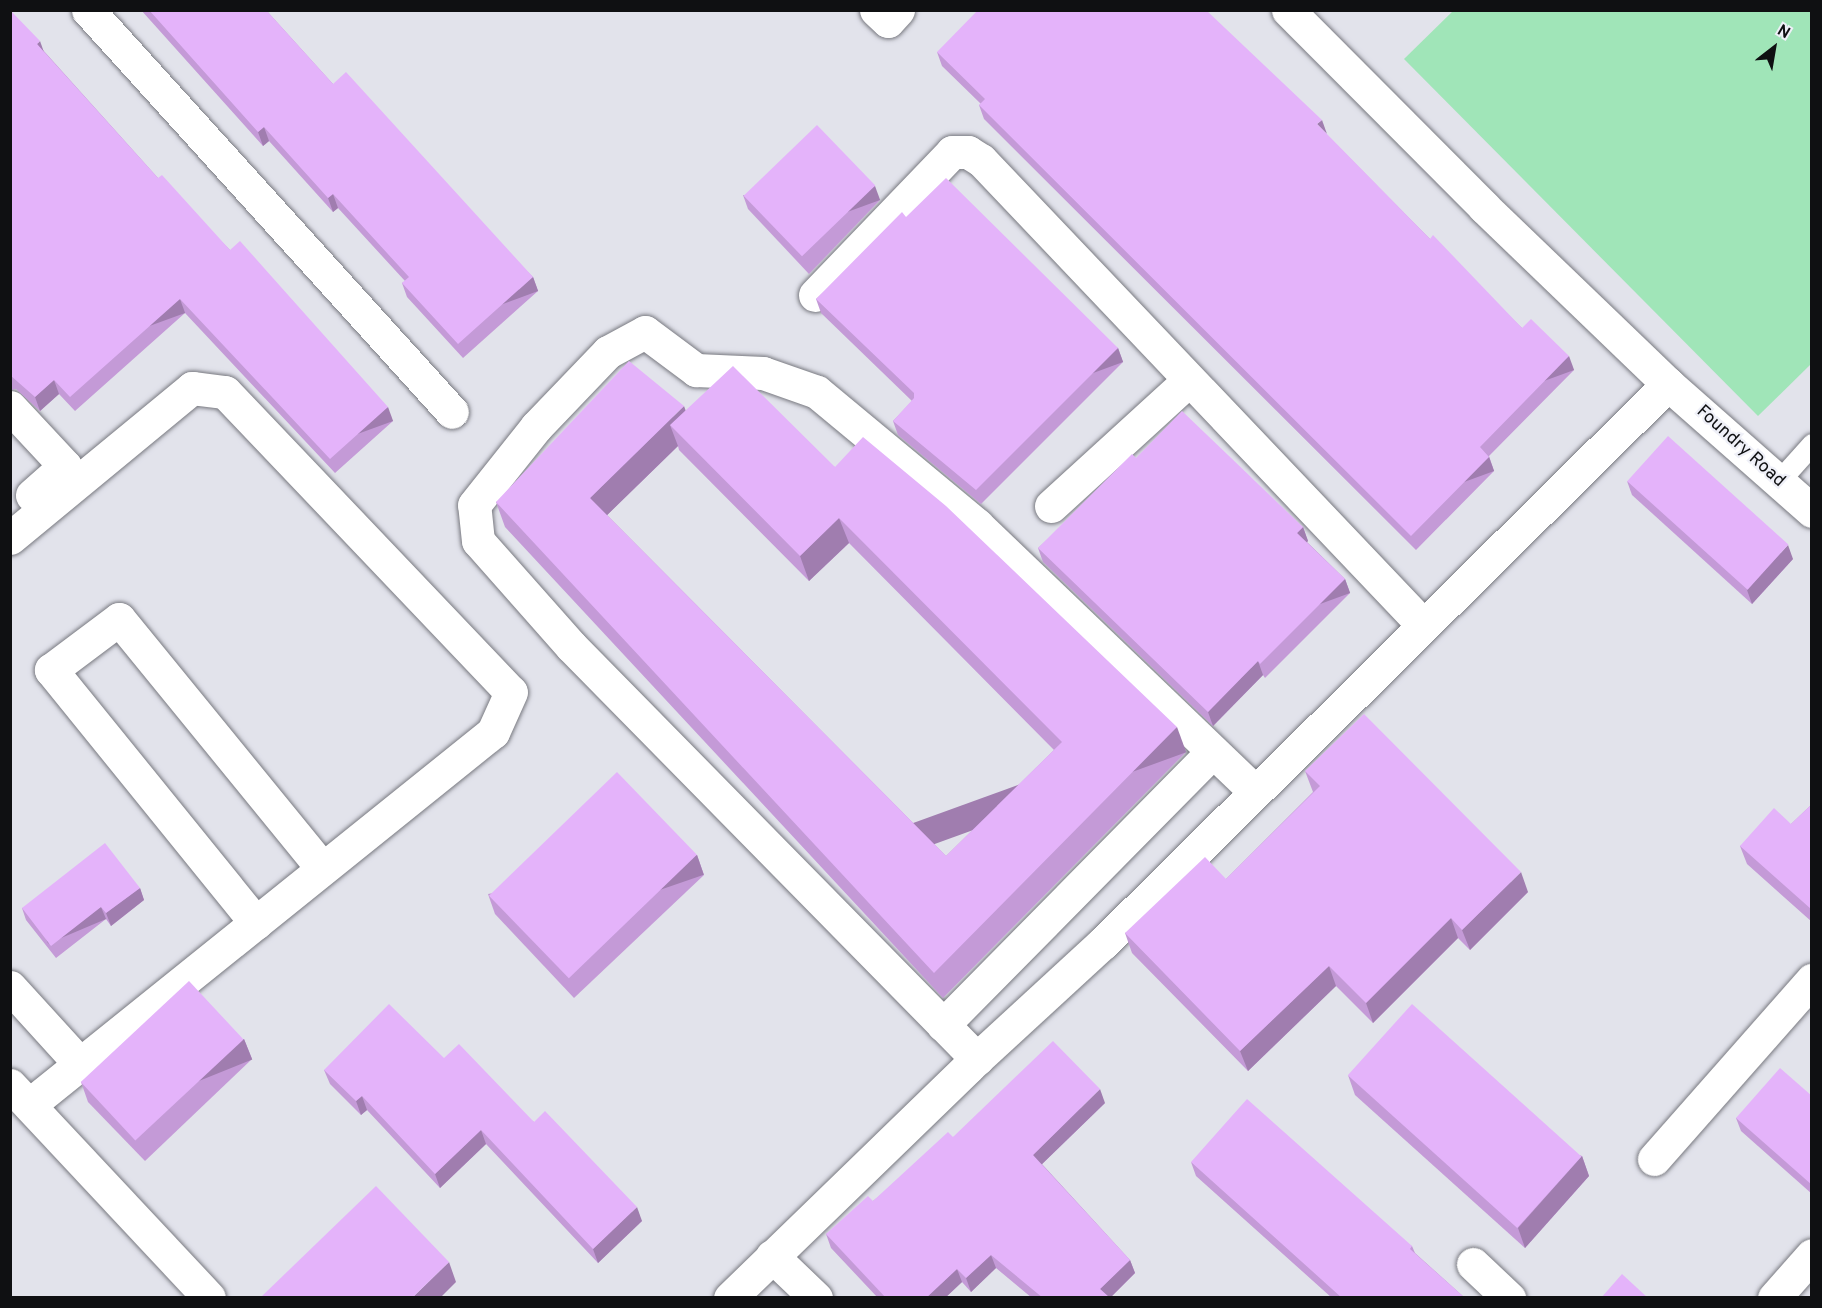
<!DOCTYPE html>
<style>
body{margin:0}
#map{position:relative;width:1822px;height:1308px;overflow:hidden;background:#e2e3eb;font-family:Overpass,sans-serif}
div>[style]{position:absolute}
.green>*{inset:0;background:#a0e5b8}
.roads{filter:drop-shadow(0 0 2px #787980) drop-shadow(0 0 2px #787980)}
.lane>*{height:21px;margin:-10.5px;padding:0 10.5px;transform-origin:10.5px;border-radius:10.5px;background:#fff}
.street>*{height:33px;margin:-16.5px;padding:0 16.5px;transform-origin:16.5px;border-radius:16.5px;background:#fff}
.wall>*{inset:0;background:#c49ad7}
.shaded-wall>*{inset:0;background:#a07daf;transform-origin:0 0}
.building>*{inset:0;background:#e4b3fa;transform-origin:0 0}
span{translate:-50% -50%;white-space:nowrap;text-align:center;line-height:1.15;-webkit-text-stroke:4.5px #eff0f8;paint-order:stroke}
.street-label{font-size:18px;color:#0f1012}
.frame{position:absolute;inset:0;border:12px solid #0f1012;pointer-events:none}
.north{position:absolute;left:1744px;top:18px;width:60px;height:60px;-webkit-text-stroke:4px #eff0f8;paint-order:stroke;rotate:31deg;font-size:16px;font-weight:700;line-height:24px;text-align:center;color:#0f1012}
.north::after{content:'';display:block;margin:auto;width:21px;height:27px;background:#0f1012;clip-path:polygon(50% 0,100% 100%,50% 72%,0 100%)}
</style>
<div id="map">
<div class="green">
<i style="clip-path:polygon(1454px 10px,1811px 11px,1811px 364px,1758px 416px,1404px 59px)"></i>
</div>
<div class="roads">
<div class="lane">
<i style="left:1778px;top:482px;width:51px;rotate:-48.2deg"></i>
</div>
<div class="street">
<i style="left:88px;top:10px;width:542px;rotate:47.84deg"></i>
<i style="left:876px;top:10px;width:16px;rotate:43deg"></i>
<i style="left:888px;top:21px;width:15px;rotate:-48deg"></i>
<i style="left:1288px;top:10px;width:278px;rotate:45.1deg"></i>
<i style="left:1484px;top:207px;width:255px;rotate:43.9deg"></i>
<i style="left:1668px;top:384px;width:192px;rotate:41.4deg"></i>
<i style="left:815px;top:295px;width:198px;rotate:-46.2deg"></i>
<i style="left:952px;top:152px;width:16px"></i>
<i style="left:968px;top:152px;width:15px;rotate:32deg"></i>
<i style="left:981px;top:160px;width:642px;rotate:46.45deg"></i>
<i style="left:10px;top:407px;width:81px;rotate:47deg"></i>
<i style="left:65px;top:466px;width:44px;rotate:138.7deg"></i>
<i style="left:1051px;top:506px;width:187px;rotate:-42.4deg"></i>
<i style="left:10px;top:538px;width:236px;rotate:-39.5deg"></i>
<i style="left:192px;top:388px;width:33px;rotate:7deg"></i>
<i style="left:225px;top:392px;width:414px;rotate:46.4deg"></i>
<i style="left:511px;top:692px;width:44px;rotate:114.2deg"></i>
<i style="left:493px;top:732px;width:595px;rotate:141.2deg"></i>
<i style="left:256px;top:923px;width:326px;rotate:-129deg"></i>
<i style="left:51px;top:670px;width:85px;rotate:-36.9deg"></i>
<i style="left:119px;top:619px;width:320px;rotate:50.8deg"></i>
<i style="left:10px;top:987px;width:107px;rotate:47.7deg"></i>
<i style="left:943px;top:1025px;width:383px;rotate:-45.4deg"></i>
<i style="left:977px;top:1059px;width:579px;rotate:-134.51deg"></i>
<i style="left:571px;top:646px;width:140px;rotate:-131.5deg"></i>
<i style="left:478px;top:541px;width:36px;rotate:-96deg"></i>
<i style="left:474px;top:505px;width:100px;rotate:-51.5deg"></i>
<i style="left:536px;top:427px;width:104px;rotate:-46.2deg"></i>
<i style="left:608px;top:352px;width:42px;rotate:-28.4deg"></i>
<i style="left:645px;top:332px;width:64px;rotate:36.7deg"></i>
<i style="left:696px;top:370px;width:67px;rotate:2.6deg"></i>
<i style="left:763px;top:373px;width:57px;rotate:19.4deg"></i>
<i style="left:817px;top:392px;width:208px;rotate:39.7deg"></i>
<i style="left:977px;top:525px;width:384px;rotate:43.8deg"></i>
<i style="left:10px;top:1085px;width:291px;rotate:46.9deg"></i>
<i style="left:1654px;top:1159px;width:239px;rotate:-48.6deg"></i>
<i style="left:772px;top:1256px;width:61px;rotate:43.7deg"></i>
<i style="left:1473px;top:1264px;width:50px;rotate:43.4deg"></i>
<i style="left:730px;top:1298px;width:332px;rotate:-44.1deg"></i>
<i style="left:968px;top:1067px;width:183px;rotate:-42.6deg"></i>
<i style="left:1103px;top:943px;width:795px;rotate:-44.69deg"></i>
<i style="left:1774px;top:1298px;width:57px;rotate:-48.5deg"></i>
</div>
</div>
<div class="wall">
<i style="clip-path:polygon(10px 10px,43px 50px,158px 178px,230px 250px,393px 421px,335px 473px,185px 313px,75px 411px,59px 394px,40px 411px,16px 389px,10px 390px)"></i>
<i style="clip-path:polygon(141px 10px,266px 10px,333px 84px,533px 277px,538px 291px,463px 358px,407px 297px,402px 283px,405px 281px,338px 208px,333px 212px,269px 141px,263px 146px)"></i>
<i style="clip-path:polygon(937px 52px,1326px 134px,1430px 239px,1522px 328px,1574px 370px,1489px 456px,1494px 471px,1416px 550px,984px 119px,979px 105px,981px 104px,942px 66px)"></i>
<i style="clip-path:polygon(743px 195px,880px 200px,809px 274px,748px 209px)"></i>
<i style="clip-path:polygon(906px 217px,1118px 348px,1123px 362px,981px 504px,898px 435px,893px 421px,912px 401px,821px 313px,816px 299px)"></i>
<i style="clip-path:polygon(evenodd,685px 411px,835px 467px,1186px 752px,943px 998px,505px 527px,496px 502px,685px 411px,678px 446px,679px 450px,809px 581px,849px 543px,1054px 750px,946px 856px,607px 515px,678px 446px)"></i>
<i style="clip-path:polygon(1136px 458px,1303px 527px,1308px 541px,1307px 542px,1345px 579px,1350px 593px,1265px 678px,1263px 675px,1213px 726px,1043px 562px,1038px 548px)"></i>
<i style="clip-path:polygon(1627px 481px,1793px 559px,1752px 604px,1632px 495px)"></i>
<i style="clip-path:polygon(1305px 771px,1528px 892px,1470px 950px,1458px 938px,1373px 1023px,1336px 986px,1248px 1071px,1132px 953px,1125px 933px,1226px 879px,1313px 792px)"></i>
<i style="clip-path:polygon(1812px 804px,1812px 922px,1747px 864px,1740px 846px,1791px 824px)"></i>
<i style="clip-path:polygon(697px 855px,704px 875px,574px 998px,495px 914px,488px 894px)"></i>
<i style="clip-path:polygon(140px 888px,144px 900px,111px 926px,106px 919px,56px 958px,26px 920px,22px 908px)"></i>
<i style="clip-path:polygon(244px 1039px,252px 1059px,145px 1161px,88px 1102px,81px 1082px)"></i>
<i style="clip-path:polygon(444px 1058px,534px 1122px,642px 1221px,598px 1263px,486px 1144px,440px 1188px,367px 1110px,361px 1115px,330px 1084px,324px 1070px)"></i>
<i style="clip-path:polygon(1348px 1075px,1582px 1156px,1589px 1176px,1525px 1248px,1355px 1095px)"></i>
<i style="clip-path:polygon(1812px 1096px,1812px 1194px,1741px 1131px,1736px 1118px)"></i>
<i style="clip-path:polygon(1105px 1103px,1042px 1164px,1130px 1260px,1135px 1273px,1110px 1298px,1032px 1298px,996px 1268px,971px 1292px,962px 1282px,945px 1298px,878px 1298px,831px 1248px,826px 1234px,873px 1201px,953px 1137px)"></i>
<i style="clip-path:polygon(1191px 1162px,1412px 1246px,1415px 1253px,1465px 1298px,1332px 1298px,1196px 1176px)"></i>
</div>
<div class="shaded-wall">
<i style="clip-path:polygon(40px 41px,45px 55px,37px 44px)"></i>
<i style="clip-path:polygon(1322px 120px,1327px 134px,1317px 124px)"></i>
<i style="clip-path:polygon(264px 127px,269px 141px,263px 146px,258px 132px)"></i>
<i style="left:875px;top:186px;width:15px;height:103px;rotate:70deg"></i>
<i style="clip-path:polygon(333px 194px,338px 208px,333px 212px,328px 198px)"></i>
<i style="left:533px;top:277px;width:15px;height:101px;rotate:70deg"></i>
<i style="left:180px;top:299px;width:15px;height:147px;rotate:70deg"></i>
<i style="left:1118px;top:348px;width:15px;height:201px;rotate:70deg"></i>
<i style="left:1569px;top:356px;width:15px;height:127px;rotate:70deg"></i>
<i style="clip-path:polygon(54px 380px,59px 394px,40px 411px,35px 397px)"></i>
<i style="clip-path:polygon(684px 406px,693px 431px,670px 425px,678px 446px,599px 523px,590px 498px)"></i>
<i style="left:388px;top:407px;width:15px;height:78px;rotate:70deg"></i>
<i style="left:1489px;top:457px;width:15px;height:111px;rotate:70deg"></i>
<i style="clip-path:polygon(839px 518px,849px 543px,809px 581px,800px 556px)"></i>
<i style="clip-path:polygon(1303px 527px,1308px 541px,1302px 547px,1297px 533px)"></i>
<i style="clip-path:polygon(1788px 545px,1793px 559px,1752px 604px,1747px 590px)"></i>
<i style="left:1345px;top:579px;width:15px;height:120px;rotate:70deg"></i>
<i style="clip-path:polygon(1258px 661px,1263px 675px,1213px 726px,1208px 712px)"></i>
<i style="left:1177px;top:727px;width:27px;height:346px;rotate:70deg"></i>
<i style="left:697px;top:855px;width:21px;height:179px;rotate:71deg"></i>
<i style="clip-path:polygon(1521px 872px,1528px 892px,1470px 950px,1462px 930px)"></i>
<i style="clip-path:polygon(140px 888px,144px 900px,111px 926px,106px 913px)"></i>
<i style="left:101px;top:907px;width:13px;height:63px;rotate:67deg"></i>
<i style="clip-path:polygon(1451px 918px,1458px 938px,1373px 1023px,1366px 1003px)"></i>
<i style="clip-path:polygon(1329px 966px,1336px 986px,1248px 1071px,1240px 1051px)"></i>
<i style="left:244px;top:1039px;width:22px;height:148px;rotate:68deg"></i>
<i style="clip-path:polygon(1100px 1089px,1105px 1103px,1038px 1168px,1033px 1155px)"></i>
<i style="clip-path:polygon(362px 1096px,367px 1110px,361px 1115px,356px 1101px)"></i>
<i style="clip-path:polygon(481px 1130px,486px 1144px,440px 1188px,435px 1174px)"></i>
<i style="clip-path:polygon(1582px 1156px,1589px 1176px,1525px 1248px,1518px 1228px)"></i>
<i style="clip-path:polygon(637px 1207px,642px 1221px,598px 1263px,593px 1249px)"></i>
<i style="clip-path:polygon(991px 1255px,996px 1268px,971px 1292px,966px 1278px)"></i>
<i style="clip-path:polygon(1130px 1260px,1135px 1273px,1110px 1298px,1100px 1289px)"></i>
<i style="clip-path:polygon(449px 1262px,456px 1282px,440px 1298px,412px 1298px)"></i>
<i style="clip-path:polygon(957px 1269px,962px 1282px,945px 1298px,926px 1298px)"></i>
</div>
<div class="building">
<i style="clip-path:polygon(10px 10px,40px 41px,37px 44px,158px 178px,162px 175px,230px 250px,240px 241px,388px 407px,330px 459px,180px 299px,70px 397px,54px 380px,35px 397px,10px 375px)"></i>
<i style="clip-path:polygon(149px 10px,266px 10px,333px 84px,346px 72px,533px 277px,458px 344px,402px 283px,409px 277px,333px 194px,328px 198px,264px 127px,258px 132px)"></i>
<i style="clip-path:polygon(978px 10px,1206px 10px,1322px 120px,1317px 124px,1430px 239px,1433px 235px,1522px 328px,1531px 319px,1569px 356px,1480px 447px,1489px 457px,1411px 536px,979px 105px,985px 99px,937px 52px)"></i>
<i style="left:817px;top:125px;width:84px;height:102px;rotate:46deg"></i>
<i style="clip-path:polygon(946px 178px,1118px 348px,976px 490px,893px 421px,914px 398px,914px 393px,816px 299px,902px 212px,906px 217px)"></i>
<i style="clip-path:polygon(629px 361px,684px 406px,590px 498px,946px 856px,1062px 742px,839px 518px,800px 556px,670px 425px,733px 366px,835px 467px,863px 437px,946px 506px,1177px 727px,934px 973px,496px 502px)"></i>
<i style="clip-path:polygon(1182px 411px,1303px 527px,1297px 533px,1345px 579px,1260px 664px,1258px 661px,1208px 712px,1038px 548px,1132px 454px,1136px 458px)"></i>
<i style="left:1668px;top:436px;width:162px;height:61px;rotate:42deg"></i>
<i style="clip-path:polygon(1364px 714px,1521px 872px,1462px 930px,1451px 918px,1366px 1003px,1329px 966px,1240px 1051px,1125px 933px,1205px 857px,1226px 879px,1320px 786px,1305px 771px)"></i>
<i style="left:617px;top:772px;width:115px;height:178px;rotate:46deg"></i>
<i style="clip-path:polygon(1812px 804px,1812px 909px,1811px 909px,1740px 846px,1774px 808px,1791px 824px)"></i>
<i style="clip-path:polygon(105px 843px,140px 888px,106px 913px,101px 907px,51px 946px,22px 908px)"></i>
<i style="left:189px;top:981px;width:80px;height:148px;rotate:47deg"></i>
<i style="clip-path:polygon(389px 1004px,444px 1058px,459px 1044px,534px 1122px,545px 1111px,637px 1207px,593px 1249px,481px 1130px,435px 1174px,362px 1096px,356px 1101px,324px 1070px)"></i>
<i style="left:1412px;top:1004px;width:228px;height:96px;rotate:42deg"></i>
<i style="clip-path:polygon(1053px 1041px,1100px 1089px,1033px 1155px,1130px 1260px,1100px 1289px,1110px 1298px,1043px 1298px,991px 1255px,966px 1278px,957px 1269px,926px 1298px,886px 1298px,826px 1234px,868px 1196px,873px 1201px,948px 1132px,953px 1137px)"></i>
<i style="clip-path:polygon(1780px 1068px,1812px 1096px,1812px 1185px,1736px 1118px)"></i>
<i style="clip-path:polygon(1247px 1099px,1412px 1246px,1410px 1249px,1465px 1298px,1342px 1298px,1191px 1162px)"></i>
<i style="clip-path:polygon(376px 1186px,449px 1262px,412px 1298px,262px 1298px,261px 1297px)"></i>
<i style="clip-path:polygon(1622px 1274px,1648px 1298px,1601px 1298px)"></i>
</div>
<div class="street-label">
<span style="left:1740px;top:447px;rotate:42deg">Foundry Road</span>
</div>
<div class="frame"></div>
<div class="north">N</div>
</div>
